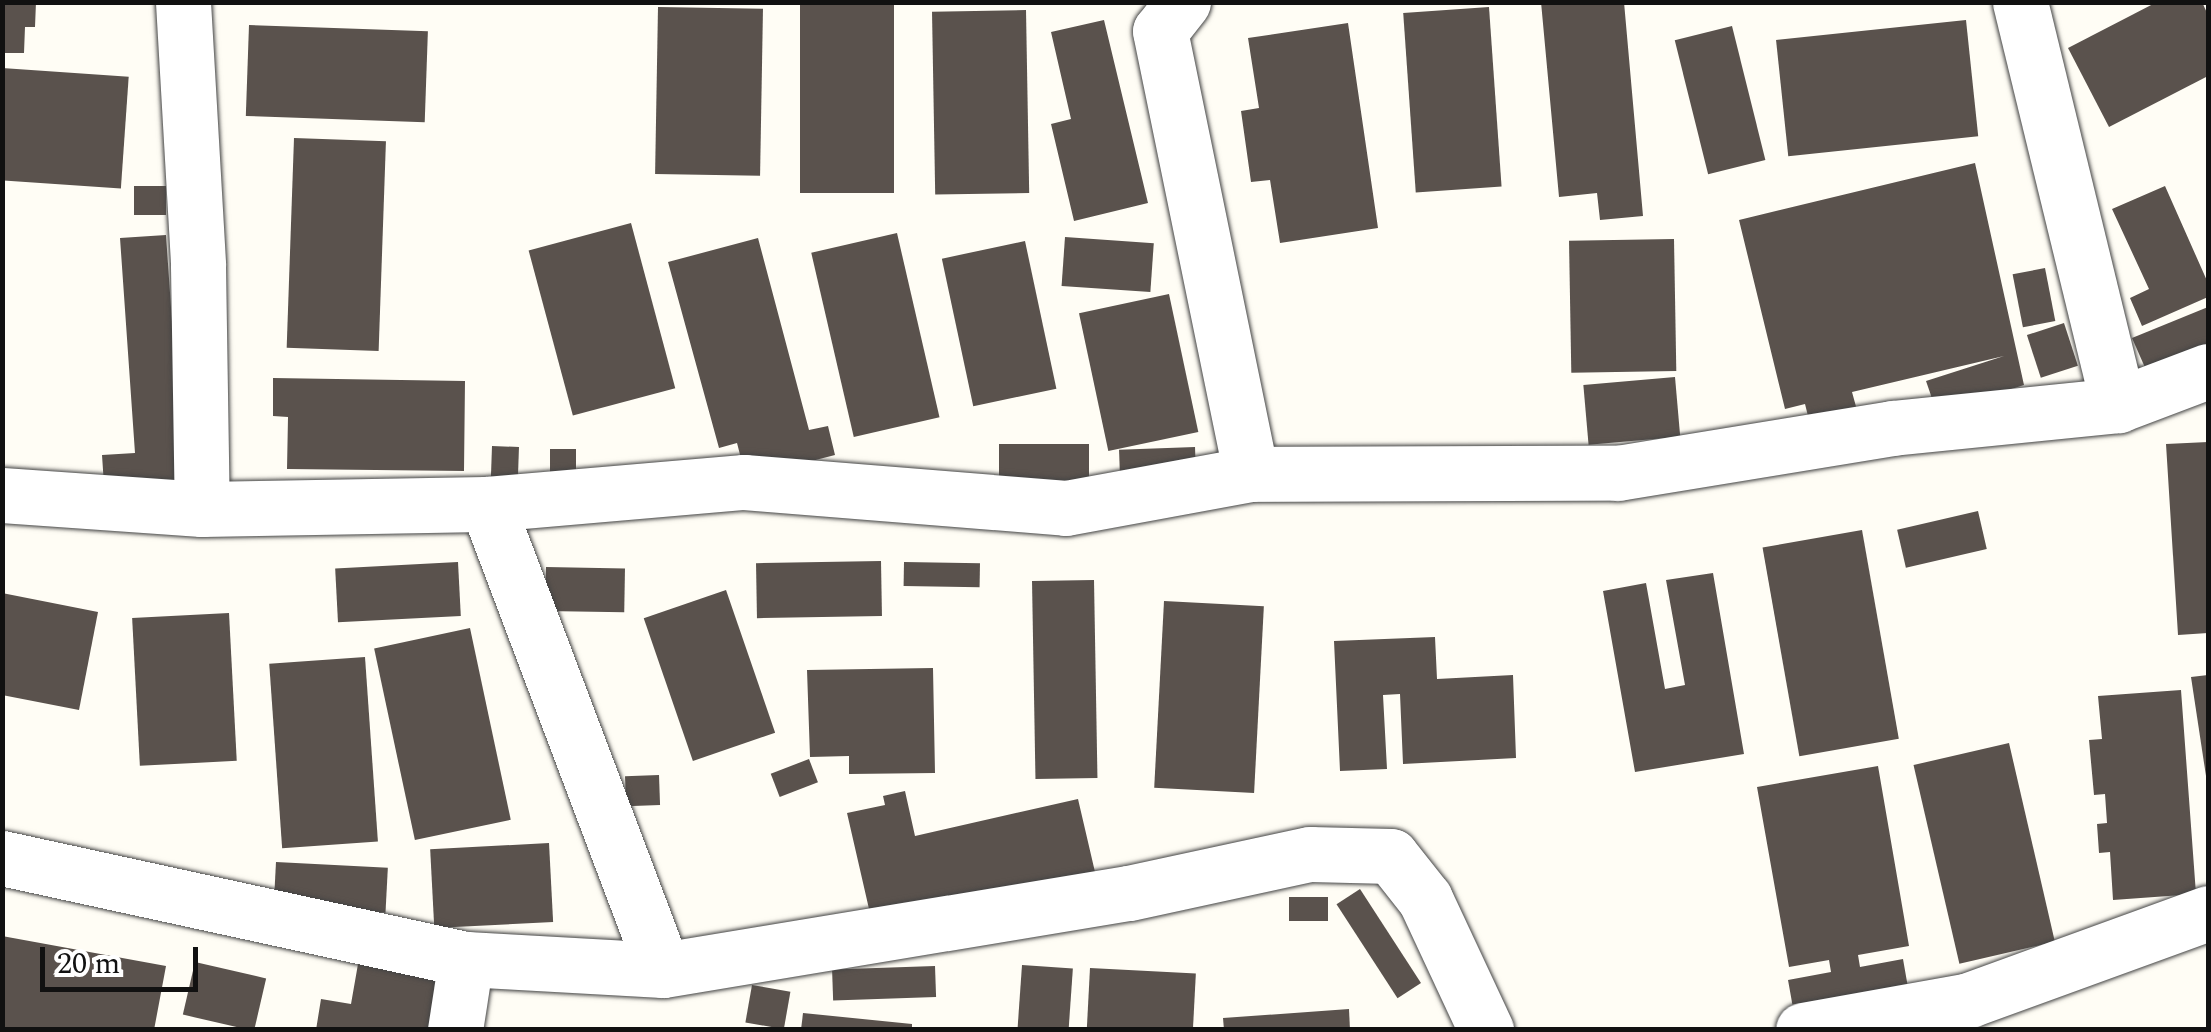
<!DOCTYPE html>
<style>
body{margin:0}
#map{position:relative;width:2211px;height:1032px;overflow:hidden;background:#fffdf5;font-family:Spectral,serif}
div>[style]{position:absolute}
.building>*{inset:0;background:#5a524d;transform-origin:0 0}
.roads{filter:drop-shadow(0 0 2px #444) drop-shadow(0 0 2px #444)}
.minor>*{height:55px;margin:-27.5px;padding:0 27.5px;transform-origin:27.5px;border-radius:27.5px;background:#fff}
span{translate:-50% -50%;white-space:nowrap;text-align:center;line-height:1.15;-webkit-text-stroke:10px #fff;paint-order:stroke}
.frame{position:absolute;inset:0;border:5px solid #111;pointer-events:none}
.scale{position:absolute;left:40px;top:947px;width:158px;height:45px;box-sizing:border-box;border:5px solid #111;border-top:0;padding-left:12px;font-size:30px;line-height:35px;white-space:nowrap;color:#111;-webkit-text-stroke:8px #fff;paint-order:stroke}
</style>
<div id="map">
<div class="building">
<i style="clip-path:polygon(2px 2px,36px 2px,35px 27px,25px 27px,24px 53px,2px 53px)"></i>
<i style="left:800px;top:2px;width:94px;height:191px"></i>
<i style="clip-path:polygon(1541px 2px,1624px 2px,1643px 216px,1600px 220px,1597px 193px,1559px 197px)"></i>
<i style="clip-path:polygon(2157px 2px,2202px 2px,2208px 15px,2208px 76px,2109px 127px,2068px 48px)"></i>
<i style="left:658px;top:7px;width:105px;height:167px;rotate:1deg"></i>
<i style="left:1489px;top:7px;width:180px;height:86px;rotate:86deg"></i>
<i style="left:1026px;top:10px;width:183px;height:94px;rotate:89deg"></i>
<i style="clip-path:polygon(1104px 20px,1148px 203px,1074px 221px,1051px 124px,1071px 119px,1051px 32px)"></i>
<i style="left:1966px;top:20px;width:117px;height:191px;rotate:84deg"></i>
<i style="clip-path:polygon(1348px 23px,1378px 228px,1280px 243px,1270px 180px,1251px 182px,1241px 111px,1259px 108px,1248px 38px)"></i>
<i style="left:249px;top:25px;width:179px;height:91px;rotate:2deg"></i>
<i style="left:1732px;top:26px;width:138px;height:59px;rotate:76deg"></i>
<i style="left:2px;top:68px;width:127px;height:112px;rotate:4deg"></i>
<i style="left:294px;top:138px;width:92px;height:210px;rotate:2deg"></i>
<i style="clip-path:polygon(1975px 163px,2024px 385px,1937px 413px,1926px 381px,2004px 356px,1852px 392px,1860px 421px,1812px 432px,1805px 404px,1785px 409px,1739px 220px)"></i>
<i style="left:166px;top:186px;width:29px;height:32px;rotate:90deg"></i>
<i style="clip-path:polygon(2165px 186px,2208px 283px,2208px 297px,2142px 326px,2130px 298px,2149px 289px,2112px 209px)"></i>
<i style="left:631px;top:223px;width:171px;height:106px;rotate:75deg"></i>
<i style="left:897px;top:233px;width:189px;height:88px;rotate:77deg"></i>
<i style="clip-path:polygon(166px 235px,184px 495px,105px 500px,102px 455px,135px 453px,120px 238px)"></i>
<i style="left:1065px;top:237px;width:89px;height:49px;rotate:4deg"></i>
<i style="clip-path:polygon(758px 238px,809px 430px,828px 426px,835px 455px,746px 478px,737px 443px,719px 448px,668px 262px)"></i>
<i style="left:1674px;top:239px;width:132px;height:105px;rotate:89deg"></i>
<i style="left:1025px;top:241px;width:151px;height:85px;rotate:78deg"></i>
<i style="left:2045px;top:268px;width:54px;height:33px;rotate:79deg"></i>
<i style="left:1169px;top:294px;width:141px;height:92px;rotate:78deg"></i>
<i style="clip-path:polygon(2208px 307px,2208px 347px,2147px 372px,2132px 338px)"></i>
<i style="left:2064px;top:323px;width:45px;height:39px;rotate:72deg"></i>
<i style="left:1675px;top:377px;width:60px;height:92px;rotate:85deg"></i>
<i style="clip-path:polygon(273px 378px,465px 381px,464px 471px,287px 469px,288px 417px,273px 416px)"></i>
<i style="clip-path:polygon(2208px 442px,2208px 633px,2178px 635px,2166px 444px)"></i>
<i style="left:1089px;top:444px;width:40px;height:90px;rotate:90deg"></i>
<i style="left:492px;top:446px;width:27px;height:47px;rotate:2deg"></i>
<i style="left:1195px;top:447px;width:31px;height:76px;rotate:88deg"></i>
<i style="left:550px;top:449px;width:26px;height:40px"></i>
<i style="left:1978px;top:511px;width:39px;height:83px;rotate:77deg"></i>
<i style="left:1862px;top:530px;width:212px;height:101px;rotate:80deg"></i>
<i style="left:881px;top:561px;width:55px;height:125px;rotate:89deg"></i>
<i style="left:458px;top:562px;width:54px;height:123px;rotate:87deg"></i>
<i style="left:904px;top:562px;width:76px;height:24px;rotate:1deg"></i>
<i style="left:546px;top:567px;width:79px;height:44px;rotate:1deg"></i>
<i style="clip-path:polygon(1713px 573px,1744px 754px,1635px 772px,1603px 591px,1646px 583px,1665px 689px,1685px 685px,1666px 580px)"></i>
<i style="left:1094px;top:580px;width:198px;height:62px;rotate:89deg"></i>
<i style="left:726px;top:590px;width:151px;height:87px;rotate:71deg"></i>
<i style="clip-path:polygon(2px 593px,98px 612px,79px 710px,2px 695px)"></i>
<i style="left:1164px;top:601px;width:100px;height:187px;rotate:3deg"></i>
<i style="left:229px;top:613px;width:148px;height:97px;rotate:87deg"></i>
<i style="left:470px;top:628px;width:196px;height:98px;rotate:78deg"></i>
<i style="clip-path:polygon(1435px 637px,1437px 679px,1513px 675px,1516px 758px,1403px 764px,1400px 694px,1383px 695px,1387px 769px,1340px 771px,1334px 641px)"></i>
<i style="left:365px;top:657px;width:185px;height:96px;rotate:86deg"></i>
<i style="clip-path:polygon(933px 668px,935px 773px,849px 774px,849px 756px,810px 757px,807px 670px)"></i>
<i style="clip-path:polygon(2208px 675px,2208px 776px,2206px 776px,2191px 677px)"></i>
<i style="clip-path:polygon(2181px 690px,2196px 894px,2113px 900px,2110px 852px,2099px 853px,2097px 824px,2107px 823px,2105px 794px,2094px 795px,2089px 740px,2102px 739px,2098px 696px)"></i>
<i style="left:2009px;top:743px;width:204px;height:98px;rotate:77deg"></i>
<i style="left:809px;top:759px;width:25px;height:41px;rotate:69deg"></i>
<i style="clip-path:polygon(1878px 766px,1909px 946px,1858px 955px,1860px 967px,1903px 959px,1910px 999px,1795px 1019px,1788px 980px,1831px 972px,1829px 960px,1789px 967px,1757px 787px)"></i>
<i style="left:659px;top:775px;width:30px;height:34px;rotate:88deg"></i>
<i style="clip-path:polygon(905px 791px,915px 836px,1078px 799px,1095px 872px,872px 922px,847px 813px,885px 805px,883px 796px)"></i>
<i style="left:549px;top:843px;width:79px;height:119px;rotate:87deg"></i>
<i style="left:276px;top:862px;width:112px;height:45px;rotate:3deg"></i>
<i style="left:1360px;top:889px;width:112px;height:28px;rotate:57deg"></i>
<i style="left:1289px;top:897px;width:39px;height:24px"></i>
<i style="clip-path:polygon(2px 936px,166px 966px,154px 1030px,2px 1030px)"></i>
<i style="left:195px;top:962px;width:73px;height:54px;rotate:13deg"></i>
<i style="clip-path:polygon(358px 964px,439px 979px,429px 1030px,316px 1030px,321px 999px,351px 1004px)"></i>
<i style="left:1022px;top:965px;width:51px;height:65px;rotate:4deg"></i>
<i style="left:935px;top:966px;width:31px;height:103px;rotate:88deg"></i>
<i style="left:1090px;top:968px;width:106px;height:62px;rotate:3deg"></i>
<i style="left:752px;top:985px;width:39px;height:38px;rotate:10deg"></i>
<i style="clip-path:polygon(1349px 1009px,1350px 1030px,1224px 1030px,1223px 1018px)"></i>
<i style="clip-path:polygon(803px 1013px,912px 1024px,912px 1030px,801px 1030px)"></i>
</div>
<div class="roads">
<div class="minor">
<i style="left:183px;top:2px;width:264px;rotate:86.7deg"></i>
<i style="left:198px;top:266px;width:243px;rotate:89.1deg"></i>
<i style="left:1183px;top:2px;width:37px;rotate:128deg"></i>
<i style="left:1160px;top:31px;width:452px;rotate:78.4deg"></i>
<i style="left:2020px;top:2px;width:415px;rotate:76.3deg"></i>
<i style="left:2px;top:495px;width:200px;rotate:4deg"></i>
<i style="left:202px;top:509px;width:285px;rotate:-1deg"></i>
<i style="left:487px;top:504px;width:258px;rotate:-4.9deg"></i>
<i style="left:744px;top:482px;width:323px;rotate:4.6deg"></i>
<i style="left:1066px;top:508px;width:188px;rotate:-10.4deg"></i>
<i style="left:1251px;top:474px;width:367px;rotate:-0.2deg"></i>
<i style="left:1618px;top:473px;width:278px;rotate:-9.3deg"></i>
<i style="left:1892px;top:428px;width:227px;rotate:-5.8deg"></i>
<i style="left:2118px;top:405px;width:96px;rotate:-20.7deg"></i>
<i style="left:487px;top:504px;width:498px;rotate:69.3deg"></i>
<i style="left:2px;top:858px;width:475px;rotate:12.3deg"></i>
<i style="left:466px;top:959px;width:197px;rotate:3.2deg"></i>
<i style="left:663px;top:970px;width:472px;rotate:-9.4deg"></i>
<i style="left:1129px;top:893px;width:185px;rotate:-12.2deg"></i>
<i style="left:1310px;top:854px;width:81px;rotate:1.4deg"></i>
<i style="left:1391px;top:856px;width:55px;rotate:51.7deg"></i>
<i style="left:1425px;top:899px;width:145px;rotate:65deg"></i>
<i style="left:455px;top:1030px;width:72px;rotate:-81.2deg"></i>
<i style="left:1803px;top:1030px;width:169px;rotate:-10.2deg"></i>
<i style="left:1969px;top:1000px;width:254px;rotate:-20deg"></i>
</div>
</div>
<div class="frame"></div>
<div class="scale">20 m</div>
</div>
